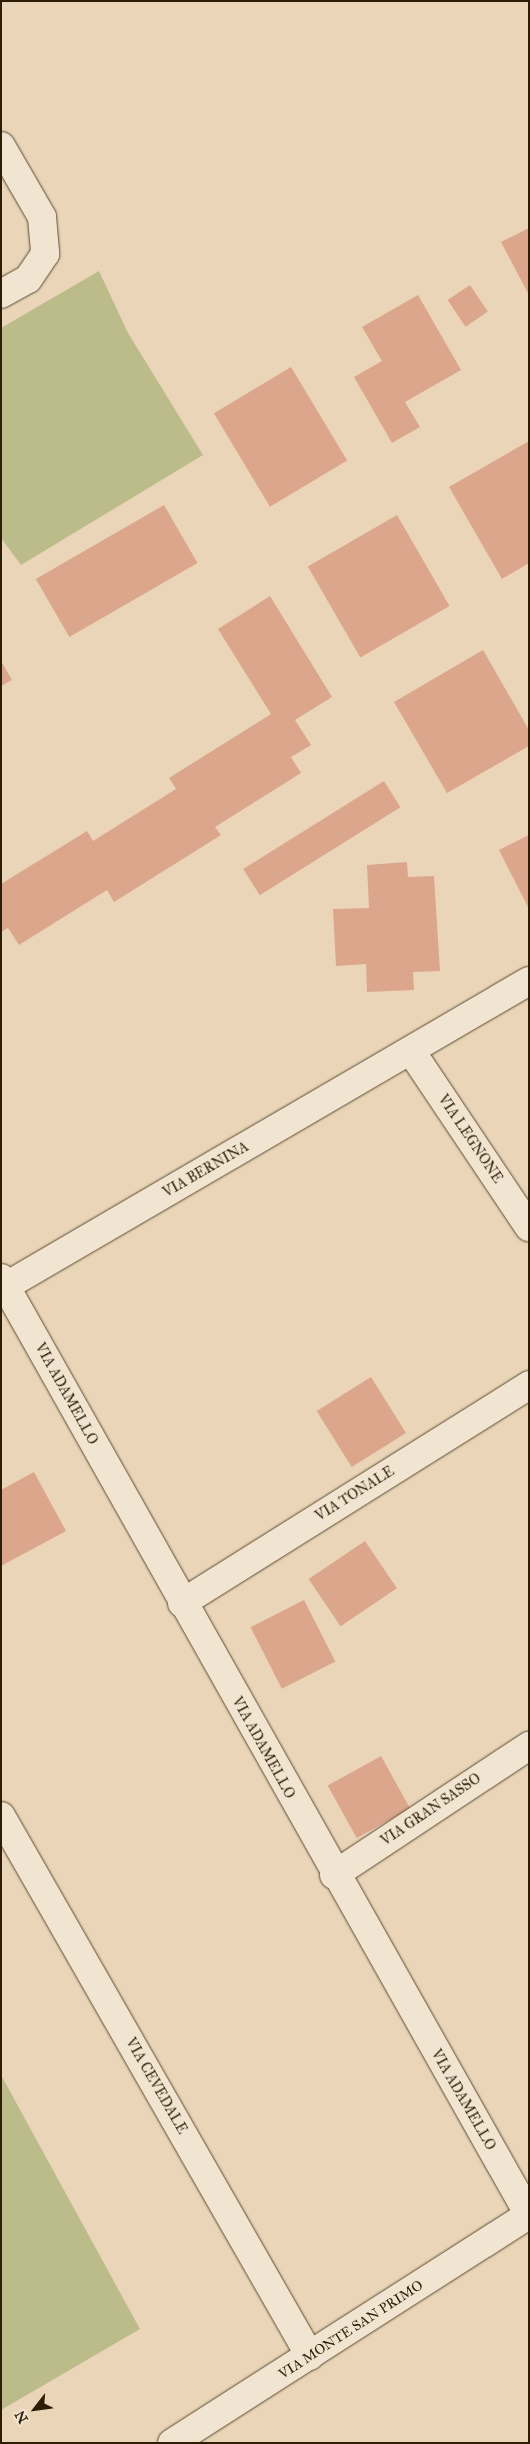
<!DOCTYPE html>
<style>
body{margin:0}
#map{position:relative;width:530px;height:2444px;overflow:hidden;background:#ead5b8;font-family:"IM FELL Great Primer",serif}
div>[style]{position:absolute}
.green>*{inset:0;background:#bcbc8b}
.building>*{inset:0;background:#dba68c;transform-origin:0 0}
.roads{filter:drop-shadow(0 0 1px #5d4b32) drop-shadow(0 0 1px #5d4b32)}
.street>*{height:28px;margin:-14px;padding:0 14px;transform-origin:14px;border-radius:14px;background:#f1e4d1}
span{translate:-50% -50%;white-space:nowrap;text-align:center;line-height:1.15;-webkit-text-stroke:4px #f1e4d1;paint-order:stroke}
.street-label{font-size:14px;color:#2e1d05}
.frame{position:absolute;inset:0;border:2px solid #2e1d05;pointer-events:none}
.north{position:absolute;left:10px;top:2384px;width:50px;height:50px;-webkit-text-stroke:4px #f1e4d1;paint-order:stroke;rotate:240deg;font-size:14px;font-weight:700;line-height:20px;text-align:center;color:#2e1d05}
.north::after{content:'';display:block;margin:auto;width:18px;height:22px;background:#2e1d05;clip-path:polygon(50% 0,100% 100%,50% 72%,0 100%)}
</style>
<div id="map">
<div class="green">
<i style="clip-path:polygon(99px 271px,128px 333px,203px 455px,21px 565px,1px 538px,1px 328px)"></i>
<i style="clip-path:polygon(1px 2075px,140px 2329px,1px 2410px)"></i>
</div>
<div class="building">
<i style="clip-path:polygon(529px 228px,529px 295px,501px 242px)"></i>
<i style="left:470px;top:285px;width:32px;height:27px;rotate:56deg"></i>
<i style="clip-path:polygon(418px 295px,461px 370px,405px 402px,420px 427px,392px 443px,354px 377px,382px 361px,362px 327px)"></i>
<i style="left:291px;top:367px;width:109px;height:90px;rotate:59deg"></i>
<i style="clip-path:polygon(529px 441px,529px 563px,502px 579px,449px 487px)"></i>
<i style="left:164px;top:505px;width:67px;height:148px;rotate:60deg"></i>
<i style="left:397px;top:515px;width:105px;height:103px;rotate:60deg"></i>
<i style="clip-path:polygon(270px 596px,332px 697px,295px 720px,311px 745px,291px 757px,301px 773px,215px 827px,221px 835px,114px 902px,107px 890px,19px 945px,8px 928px,1px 932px,1px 884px,87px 831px,93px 841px,176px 789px,169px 778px,271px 714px,218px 629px)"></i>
<i style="clip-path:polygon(483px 650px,529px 730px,529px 746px,447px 793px,394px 702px)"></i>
<i style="clip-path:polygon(1px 661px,12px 680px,1px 686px)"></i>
<i style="left:384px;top:781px;width:31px;height:166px;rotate:58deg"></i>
<i style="clip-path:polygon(529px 835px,529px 909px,499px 850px)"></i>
<i style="clip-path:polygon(407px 862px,408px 877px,434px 876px,440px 971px,413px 972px,414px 990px,367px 992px,366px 964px,336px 966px,333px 909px,369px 908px,367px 865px)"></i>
<i style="left:371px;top:1377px;width:66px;height:64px;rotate:58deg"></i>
<i style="clip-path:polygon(34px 1472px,66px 1531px,1px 1566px,1px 1490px)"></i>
<i style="left:365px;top:1541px;width:57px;height:68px;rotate:56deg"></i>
<i style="left:304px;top:1600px;width:69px;height:60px;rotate:63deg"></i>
<i style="left:381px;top:1756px;width:60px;height:61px;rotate:61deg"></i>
</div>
<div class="roads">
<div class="street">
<i style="left:1px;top:146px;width:82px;rotate:60deg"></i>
<i style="left:42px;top:217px;width:37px;rotate:85deg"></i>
<i style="left:45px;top:254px;width:30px;rotate:124deg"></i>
<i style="left:28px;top:279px;width:31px;rotate:151deg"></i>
<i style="left:411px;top:1051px;width:212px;rotate:56.2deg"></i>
<i style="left:1px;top:1278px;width:1076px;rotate:60.6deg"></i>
<i style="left:1px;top:1289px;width:611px;rotate:-30.26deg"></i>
<i style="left:182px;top:1603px;width:410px;rotate:-32.1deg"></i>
<i style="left:1px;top:1816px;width:622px;rotate:60.22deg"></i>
<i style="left:334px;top:1875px;width:234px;rotate:-33.5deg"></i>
<i style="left:172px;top:2443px;width:424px;rotate:-32.6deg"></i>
</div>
</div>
<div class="street-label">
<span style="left:470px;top:1139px;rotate:56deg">VIA LEGNONE</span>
<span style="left:206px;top:1170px;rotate:-30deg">VIA BERNINA</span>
<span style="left:66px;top:1394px;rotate:61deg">VIA ADAMELLO</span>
<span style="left:355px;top:1494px;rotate:-32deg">VIA TONALE</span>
<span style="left:263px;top:1748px;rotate:61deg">VIA ADAMELLO</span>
<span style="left:431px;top:1810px;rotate:-34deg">VIA GRAN SASSO</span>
<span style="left:156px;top:2086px;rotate:60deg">VIA CEVEDALE</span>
<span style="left:463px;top:2100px;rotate:60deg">VIA ADAMELLO</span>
<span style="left:351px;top:2330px;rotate:-33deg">VIA MONTE SAN PRIMO</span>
</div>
<div class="frame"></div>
<div class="north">N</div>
</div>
